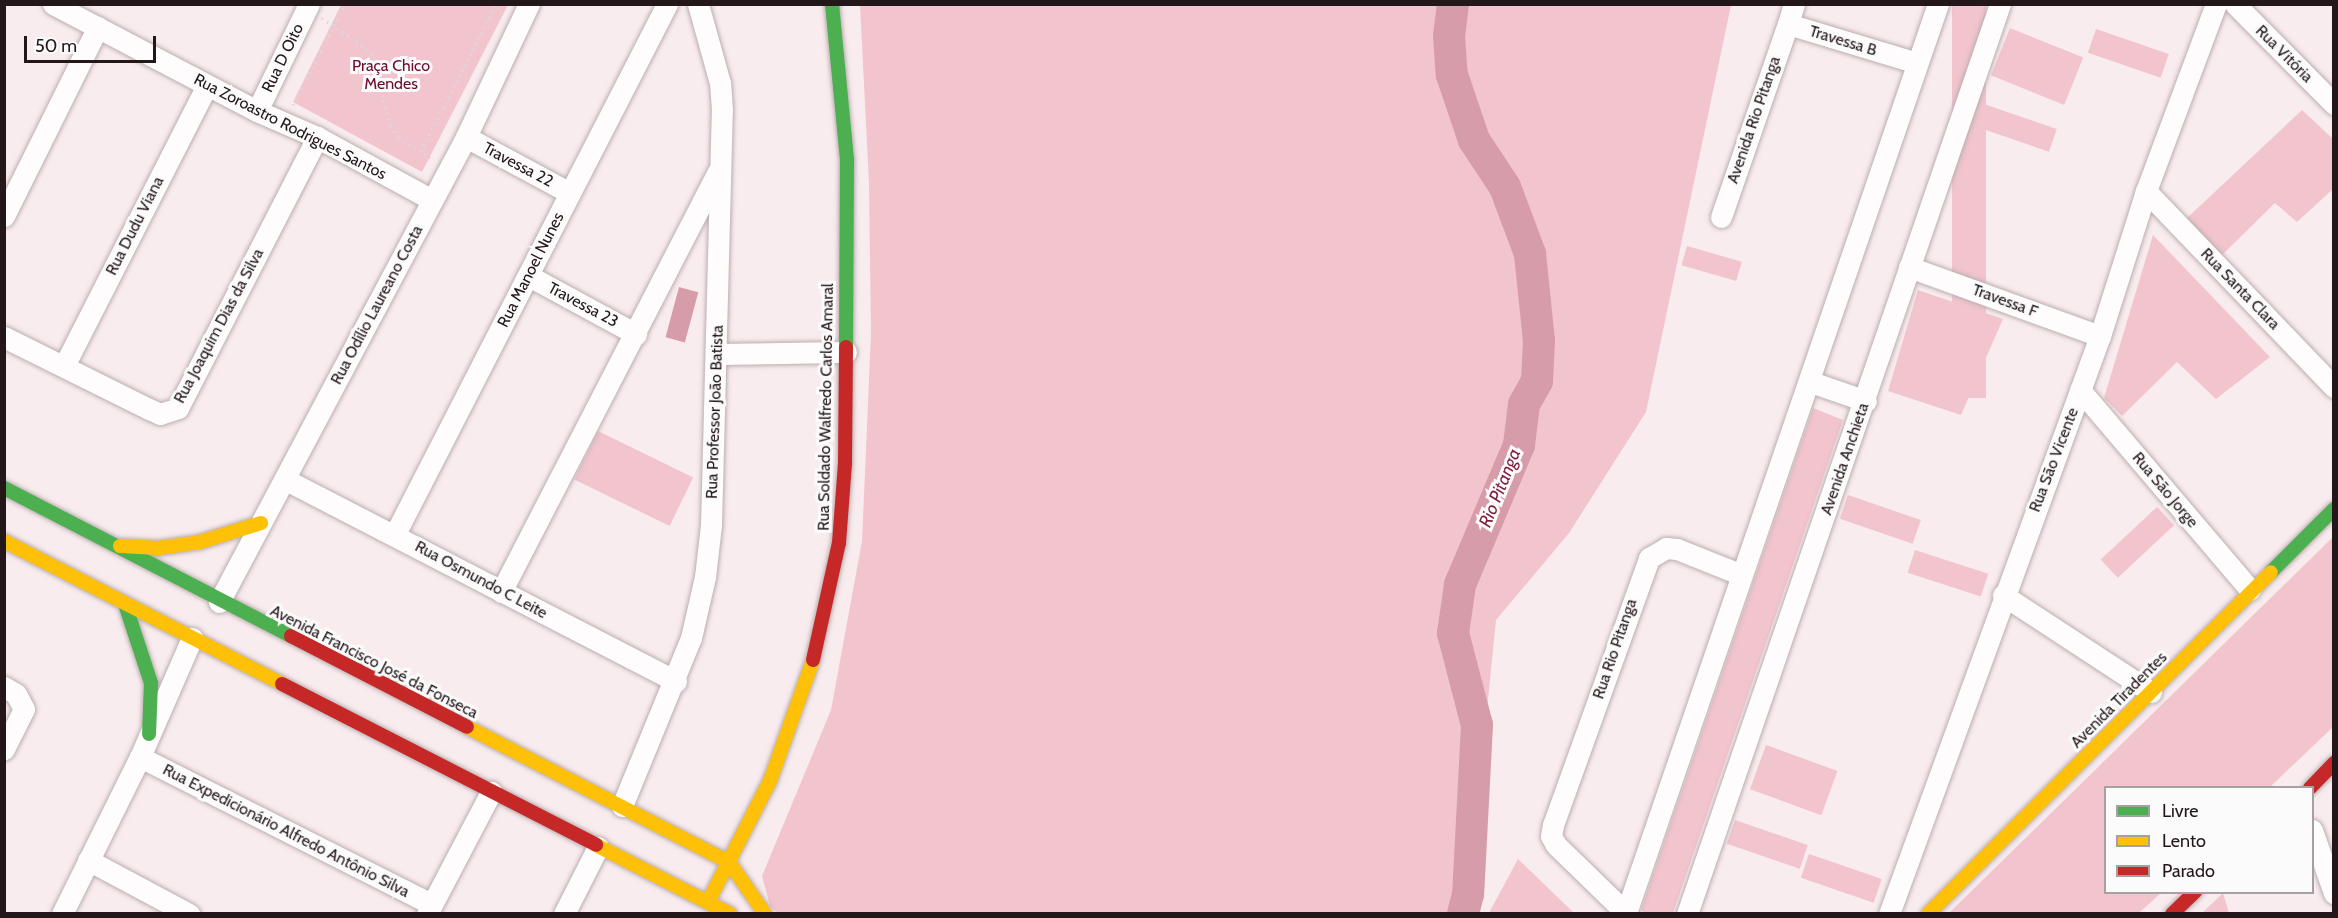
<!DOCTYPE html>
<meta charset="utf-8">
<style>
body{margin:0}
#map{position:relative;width:2338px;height:918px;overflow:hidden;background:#f9ecee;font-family:Cabin,sans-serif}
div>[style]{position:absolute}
.green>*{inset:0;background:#f2c4cd;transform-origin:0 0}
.water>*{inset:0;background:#d79ca9;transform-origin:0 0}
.river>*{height:32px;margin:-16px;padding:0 16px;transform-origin:16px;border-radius:16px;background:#d79ca9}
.path>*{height:3px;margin-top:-1.5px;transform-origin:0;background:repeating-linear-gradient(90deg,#dcd8d9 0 1.5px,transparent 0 6px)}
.roads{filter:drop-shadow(0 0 2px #baaeb0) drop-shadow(0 0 2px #baaeb0)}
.street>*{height:21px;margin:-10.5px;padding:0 10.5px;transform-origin:10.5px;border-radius:10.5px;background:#fefcfc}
.fast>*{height:14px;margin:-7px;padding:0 7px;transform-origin:7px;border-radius:7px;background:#4caf50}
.slow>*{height:14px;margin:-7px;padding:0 7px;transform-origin:7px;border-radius:7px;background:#ffc107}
.jam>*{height:14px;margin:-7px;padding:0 7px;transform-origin:7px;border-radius:7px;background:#c62828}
span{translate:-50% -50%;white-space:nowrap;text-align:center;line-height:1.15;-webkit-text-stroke:6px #fbfbfb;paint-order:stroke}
.street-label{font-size:16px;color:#24171a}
.park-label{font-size:16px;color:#6b092e}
.water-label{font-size:18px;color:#7c1e3c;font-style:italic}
.frame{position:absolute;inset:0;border:6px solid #24171a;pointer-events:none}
.legend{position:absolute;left:2104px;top:786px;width:210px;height:108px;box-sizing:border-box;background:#fbfbfb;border:2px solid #a5a0a1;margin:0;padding:8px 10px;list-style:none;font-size:18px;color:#24171a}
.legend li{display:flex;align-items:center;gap:12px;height:30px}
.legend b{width:30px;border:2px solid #a5a0a1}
.scale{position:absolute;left:24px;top:36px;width:132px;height:27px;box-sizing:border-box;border:3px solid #24171a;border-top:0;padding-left:8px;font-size:18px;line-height:21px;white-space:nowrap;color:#24171a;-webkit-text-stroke:4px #fbfbfb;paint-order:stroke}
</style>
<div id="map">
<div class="green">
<i style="clip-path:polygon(341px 5px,508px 5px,422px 172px,293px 102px)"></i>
<i style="clip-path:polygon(860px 5px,1731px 5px,1646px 412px,1569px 533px,1496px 620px,1486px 719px,1484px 844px,1471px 913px,777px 913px,770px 906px,762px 876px,831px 710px,862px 541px,871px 334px,869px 183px)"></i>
<i style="left:1952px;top:5px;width:34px;height:393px"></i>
<i style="left:2010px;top:28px;width:79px;height:51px;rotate:22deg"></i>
<i style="left:2096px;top:29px;width:77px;height:25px;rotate:19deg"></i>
<i style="left:1984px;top:104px;width:77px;height:24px;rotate:19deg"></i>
<i style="clip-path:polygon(2302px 110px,2333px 139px,2333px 189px,2297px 222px,2275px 203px,2220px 257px,2186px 219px)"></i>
<i style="clip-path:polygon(2153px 235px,2270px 357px,2216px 399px,2177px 362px,2122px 416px,2104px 398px)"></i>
<i style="left:1687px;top:246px;width:57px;height:20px;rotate:16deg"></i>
<i style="clip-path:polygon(1918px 290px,2003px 319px,1961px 415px,1888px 391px)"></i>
<i style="clip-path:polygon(1813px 408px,1843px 420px,1673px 913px,1645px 913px,1641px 910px)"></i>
<i style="left:598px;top:431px;width:106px;height:54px;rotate:26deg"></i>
<i style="left:1848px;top:495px;width:77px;height:25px;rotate:19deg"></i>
<i style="left:2157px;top:507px;width:25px;height:77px;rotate:47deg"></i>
<i style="clip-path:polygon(2333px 537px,2333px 727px,2270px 787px,2106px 788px,2106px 892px,2161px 893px,2139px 913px,1948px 914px)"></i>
<i style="left:1915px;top:550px;width:77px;height:24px;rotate:18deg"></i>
<i style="left:1766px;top:745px;width:76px;height:47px;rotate:20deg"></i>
<i style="left:1735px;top:820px;width:77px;height:25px;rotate:19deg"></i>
<i style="left:1809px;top:854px;width:77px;height:25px;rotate:19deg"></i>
<i style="clip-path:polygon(1518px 859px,1574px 913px,1489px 913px)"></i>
<i style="clip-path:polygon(2223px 893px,2229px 913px,2202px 913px)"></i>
</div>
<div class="water">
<i style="left:679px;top:287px;width:20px;height:52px;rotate:15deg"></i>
</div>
<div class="river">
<i style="left:1453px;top:4px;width:32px;rotate:97deg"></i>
<i style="left:1449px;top:36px;width:39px;rotate:86deg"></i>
<i style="left:1452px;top:75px;width:69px;rotate:71.3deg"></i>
<i style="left:1474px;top:140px;width:56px;rotate:56.6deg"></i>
<i style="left:1505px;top:187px;width:72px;rotate:69.5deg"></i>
<i style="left:1530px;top:254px;width:87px;rotate:84.1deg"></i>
<i style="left:1539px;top:341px;width:40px;rotate:92.9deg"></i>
<i style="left:1537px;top:381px;width:26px;rotate:119deg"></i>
<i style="left:1524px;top:404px;width:41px;rotate:97deg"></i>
<i style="left:1519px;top:445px;width:152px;rotate:112.9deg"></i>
<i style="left:1460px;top:585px;width:49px;rotate:98.3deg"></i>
<i style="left:1453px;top:633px;width:95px;rotate:75.4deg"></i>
<i style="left:1477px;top:725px;width:169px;rotate:93deg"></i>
<i style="left:1468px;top:894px;width:21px;rotate:104deg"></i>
</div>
<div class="path">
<i style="left:322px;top:18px;width:62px;rotate:35.2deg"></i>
<i style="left:373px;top:54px;width:74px;rotate:76.7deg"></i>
<i style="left:390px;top:126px;width:14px;rotate:51deg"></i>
<i style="left:399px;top:137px;width:40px;rotate:34deg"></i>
<i style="left:293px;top:105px;width:114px;rotate:-62.8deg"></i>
<i style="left:421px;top:151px;width:165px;rotate:-62.7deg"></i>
</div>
<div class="roads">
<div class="street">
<i style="left:53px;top:4px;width:230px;rotate:27.7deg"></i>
<i style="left:257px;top:111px;width:65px;rotate:23.4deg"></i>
<i style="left:317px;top:137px;width:131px;rotate:28.7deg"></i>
<i style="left:1794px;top:4px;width:21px;rotate:107deg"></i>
<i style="left:1788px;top:24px;width:135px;rotate:16.8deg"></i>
<i style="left:2235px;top:4px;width:141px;rotate:45.3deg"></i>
<i style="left:257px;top:111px;width:119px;rotate:-64.1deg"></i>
<i style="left:466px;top:137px;width:118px;rotate:28.3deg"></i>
<i style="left:2146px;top:191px;width:272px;rotate:46.2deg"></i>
<i style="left:4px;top:216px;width:211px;rotate:-63.6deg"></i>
<i style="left:1721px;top:217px;width:204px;rotate:-70.9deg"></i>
<i style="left:1909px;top:267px;width:203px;rotate:19.9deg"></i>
<i style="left:529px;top:276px;width:122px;rotate:28.5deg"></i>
<i style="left:4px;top:337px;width:162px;rotate:26.4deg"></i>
<i style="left:149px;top:409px;width:12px;rotate:24deg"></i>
<i style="left:160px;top:414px;width:19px;rotate:-18deg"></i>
<i style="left:178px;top:408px;width:305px;rotate:-62.8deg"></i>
<i style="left:717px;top:354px;width:129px;rotate:-0.9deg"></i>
<i style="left:64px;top:366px;width:315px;rotate:-63deg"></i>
<i style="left:1811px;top:382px;width:58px;rotate:19.1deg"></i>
<i style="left:2080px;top:390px;width:262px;rotate:49.6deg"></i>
<i style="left:286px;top:480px;width:439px;rotate:27.3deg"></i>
<i style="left:395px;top:534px;width:596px;rotate:-62.83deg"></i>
<i style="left:501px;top:592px;width:473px;rotate:-62.7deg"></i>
<i style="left:2003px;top:595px;width:177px;rotate:33.2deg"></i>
<i style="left:219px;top:602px;width:527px;rotate:-62.02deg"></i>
<i style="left:466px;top:137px;width:147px;rotate:-64.7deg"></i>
<i style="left:4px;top:687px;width:14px;rotate:30deg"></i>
<i style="left:16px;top:694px;width:17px;rotate:62deg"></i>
<i style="left:24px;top:709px;width:45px;rotate:116.6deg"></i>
<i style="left:140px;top:757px;width:326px;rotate:26.8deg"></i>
<i style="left:622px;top:806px;width:182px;rotate:-67.7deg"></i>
<i style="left:691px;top:638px;width:63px;rotate:-77.1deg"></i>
<i style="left:705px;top:577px;width:52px;rotate:-83.4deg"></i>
<i style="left:711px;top:525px;width:415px;rotate:-88.5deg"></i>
<i style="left:722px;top:110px;width:27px;rotate:-94deg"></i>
<i style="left:720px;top:83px;width:82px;rotate:-105.6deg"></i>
<i style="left:2312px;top:830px;width:67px;rotate:70.8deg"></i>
<i style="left:88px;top:860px;width:115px;rotate:28.1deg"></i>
<i style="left:1626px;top:913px;width:961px;rotate:-71.06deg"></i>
<i style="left:62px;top:914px;width:175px;rotate:-63.6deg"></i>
<i style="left:140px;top:757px;width:130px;rotate:-66.4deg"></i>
<i style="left:427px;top:914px;width:138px;rotate:-62.3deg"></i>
<i style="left:564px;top:914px;width:75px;rotate:-63.1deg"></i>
<i style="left:1627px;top:914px;width:99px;rotate:-135.8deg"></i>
<i style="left:1556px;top:845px;width:10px;rotate:-119deg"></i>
<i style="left:1551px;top:836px;width:11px;rotate:-80deg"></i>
<i style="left:1553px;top:825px;width:284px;rotate:-70.2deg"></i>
<i style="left:1649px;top:558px;width:20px;rotate:-30deg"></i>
<i style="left:1666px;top:548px;width:11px;rotate:5deg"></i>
<i style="left:1677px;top:549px;width:70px;rotate:21.8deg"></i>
<i style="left:1687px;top:914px;width:962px;rotate:-71.02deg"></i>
<i style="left:1889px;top:914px;width:615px;rotate:-69.95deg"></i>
<i style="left:2100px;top:336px;width:152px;rotate:-72.4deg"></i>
<i style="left:2146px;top:191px;width:200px;rotate:-69.5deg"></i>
</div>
<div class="fast">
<i style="left:832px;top:4px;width:157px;rotate:84.5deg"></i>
<i style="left:847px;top:160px;width:187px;rotate:90.3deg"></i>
<i style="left:4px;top:488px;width:323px;rotate:27.3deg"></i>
<i style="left:2271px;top:572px;width:89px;rotate:-45deg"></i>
<i style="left:126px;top:607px;width:80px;rotate:71.8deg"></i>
<i style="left:151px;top:683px;width:51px;rotate:92.2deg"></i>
</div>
<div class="slow">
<i style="left:4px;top:541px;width:313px;rotate:27.2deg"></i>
<i style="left:120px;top:546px;width:39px;rotate:3deg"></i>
<i style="left:159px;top:548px;width:41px;rotate:-8.3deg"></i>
<i style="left:200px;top:542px;width:64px;rotate:-17.3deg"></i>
<i style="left:467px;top:727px;width:295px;rotate:27.3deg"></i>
<i style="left:729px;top:862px;width:63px;rotate:55.3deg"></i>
<i style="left:596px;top:845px;width:151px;rotate:27.2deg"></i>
<i style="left:709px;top:900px;width:134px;rotate:-62.9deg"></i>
<i style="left:770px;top:781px;width:128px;rotate:-70.4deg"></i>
<i style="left:1928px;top:914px;width:484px;rotate:-44.9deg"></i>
</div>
<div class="jam">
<i style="left:291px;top:636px;width:198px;rotate:27.3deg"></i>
<i style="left:813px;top:660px;width:120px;rotate:-77.5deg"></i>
<i style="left:839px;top:543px;width:80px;rotate:-85.7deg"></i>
<i style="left:845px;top:463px;width:116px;rotate:-89.5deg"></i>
<i style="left:282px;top:684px;width:353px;rotate:27.1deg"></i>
<i style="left:2310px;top:788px;width:35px;rotate:-46deg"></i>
<i style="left:2172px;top:914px;width:32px;rotate:-44deg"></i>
</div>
</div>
<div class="street-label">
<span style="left:1843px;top:41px;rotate:17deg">Travessa B</span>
<span style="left:2284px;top:54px;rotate:45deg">Rua Vitória</span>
<span style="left:283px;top:58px;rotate:-64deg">Rua D Oito</span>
<span style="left:1754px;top:120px;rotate:-71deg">Avenida Rio Pitanga</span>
<span style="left:290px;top:127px;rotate:27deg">Rua Zoroastro Rodrigues Santos</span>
<span style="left:518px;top:165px;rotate:28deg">Travessa 22</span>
<span style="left:135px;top:226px;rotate:-63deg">Rua Dudu Viana</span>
<span style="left:531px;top:270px;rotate:-63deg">Rua Manoel Nunes</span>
<span style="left:2240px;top:289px;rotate:46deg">Rua Santa Clara</span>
<span style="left:2005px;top:301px;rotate:20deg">Travessa F</span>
<span style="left:377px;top:305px;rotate:-62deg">Rua Odílio Laureano Costa</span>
<span style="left:583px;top:305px;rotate:28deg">Travessa 23</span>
<span style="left:219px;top:326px;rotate:-62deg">Rua Joaquim Dias da Silva</span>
<span style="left:826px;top:407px;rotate:-89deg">Rua Soldado Walfredo Carlos Amaral</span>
<span style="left:715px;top:412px;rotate:-88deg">Rua Professor João Batista</span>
<span style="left:1845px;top:459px;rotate:-71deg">Avenida Anchieta</span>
<span style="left:2054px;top:460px;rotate:-69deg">Rua São Vicente</span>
<span style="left:2165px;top:490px;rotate:50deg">Rua São Jorge</span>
<span style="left:481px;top:580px;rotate:28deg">Rua Osmundo C Leite</span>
<span style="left:1615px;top:649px;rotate:-71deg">Rua Rio Pitanga</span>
<span style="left:374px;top:662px;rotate:27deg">Avenida Francisco José da Fonseca</span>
<span style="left:2119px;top:700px;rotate:-45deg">Avenida Tiradentes</span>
<span style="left:286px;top:831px;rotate:27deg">Rua Expedicionário Alfredo Antônio Silva</span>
</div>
<div class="park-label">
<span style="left:391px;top:75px">Praça Chico<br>Mendes</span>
</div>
<div class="water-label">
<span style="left:1500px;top:488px;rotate:-68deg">Rio Pitanga</span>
</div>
<div class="frame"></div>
<ul class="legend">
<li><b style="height:8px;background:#4caf50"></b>Livre</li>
<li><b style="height:8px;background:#ffc107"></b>Lento</li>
<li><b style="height:8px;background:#c62828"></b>Parado</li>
</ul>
<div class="scale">50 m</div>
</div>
